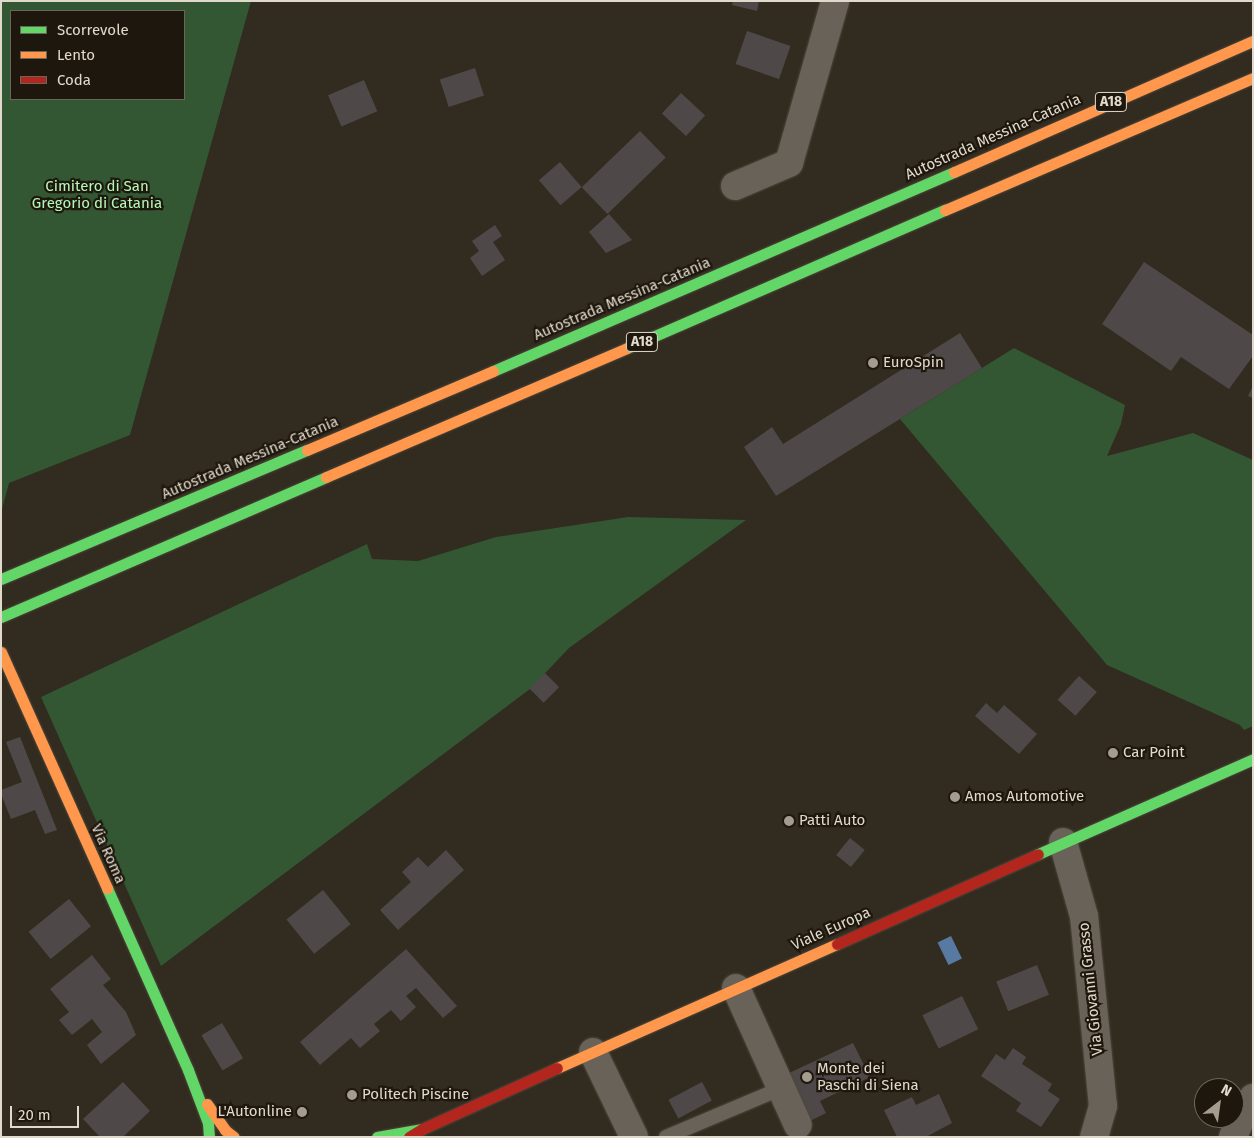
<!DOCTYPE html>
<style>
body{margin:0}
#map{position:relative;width:1254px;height:1138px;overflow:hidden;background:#322b1f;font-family:"Fira Sans",sans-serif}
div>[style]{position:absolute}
.green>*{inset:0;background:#335633}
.water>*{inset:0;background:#5879a2;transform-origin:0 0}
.building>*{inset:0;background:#4e4948;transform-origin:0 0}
.roads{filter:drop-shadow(0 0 1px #4d473c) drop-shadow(0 0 1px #4d473c)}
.lane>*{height:14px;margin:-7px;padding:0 7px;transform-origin:7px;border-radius:7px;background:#686259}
.street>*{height:28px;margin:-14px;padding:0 14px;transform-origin:14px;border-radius:14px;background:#686259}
.fast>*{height:11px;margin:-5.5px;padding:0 5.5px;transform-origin:5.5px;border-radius:5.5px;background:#63d668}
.slow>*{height:11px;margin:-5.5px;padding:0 5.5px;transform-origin:5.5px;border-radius:5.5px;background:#ff974d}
.jam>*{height:11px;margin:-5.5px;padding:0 5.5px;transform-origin:5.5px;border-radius:5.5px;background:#b3261e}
.dots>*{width:14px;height:14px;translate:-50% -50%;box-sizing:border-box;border:2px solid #1d170d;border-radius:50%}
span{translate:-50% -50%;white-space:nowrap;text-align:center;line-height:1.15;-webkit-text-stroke:4.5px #1d170d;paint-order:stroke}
.shield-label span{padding:1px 4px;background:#1d170d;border:1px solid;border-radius:4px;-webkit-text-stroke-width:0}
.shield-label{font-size:14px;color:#e1d9cb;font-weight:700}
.street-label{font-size:15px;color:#e1d9cb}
.park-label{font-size:15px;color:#b4f9b7}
.poi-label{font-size:15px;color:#e1d9cb}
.left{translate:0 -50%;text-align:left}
.right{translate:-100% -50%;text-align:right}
.frame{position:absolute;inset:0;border:2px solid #e1d9cb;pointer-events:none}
.legend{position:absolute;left:10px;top:10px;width:175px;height:90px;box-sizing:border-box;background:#1d170d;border:1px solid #6b6559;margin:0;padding:6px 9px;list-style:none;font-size:15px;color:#e1d9cb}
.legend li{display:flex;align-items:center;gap:10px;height:25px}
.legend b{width:25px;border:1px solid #6b6559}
.north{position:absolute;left:1194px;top:1078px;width:50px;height:50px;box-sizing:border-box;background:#1d170d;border:1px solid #6b6559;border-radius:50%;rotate:30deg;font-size:14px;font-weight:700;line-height:20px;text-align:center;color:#e1d9cb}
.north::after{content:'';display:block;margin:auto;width:18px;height:22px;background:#a49c8f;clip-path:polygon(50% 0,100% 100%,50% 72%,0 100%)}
.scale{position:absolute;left:10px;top:1106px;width:69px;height:22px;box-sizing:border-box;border:2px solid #e1d9cb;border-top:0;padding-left:6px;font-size:15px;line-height:18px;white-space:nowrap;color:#e1d9cb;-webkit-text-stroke:4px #1d170d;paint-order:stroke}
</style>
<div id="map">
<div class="green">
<i style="clip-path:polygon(evenodd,1px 1px,251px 1px,130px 435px,9px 483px,1px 513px,1px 1px,11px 11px,184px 11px,184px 99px,11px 99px,11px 11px)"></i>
<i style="clip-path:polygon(1014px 348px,1125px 405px,1121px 424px,1107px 456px,1193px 433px,1253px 460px,1253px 726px,1244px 730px,1240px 725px,1107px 665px,900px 419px)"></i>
<i style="clip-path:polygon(628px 517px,746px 520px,569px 648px,530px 689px,161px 966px,41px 697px,367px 544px,372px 559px,418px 561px,496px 537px)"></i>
</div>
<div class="water">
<i style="left:951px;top:936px;width:25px;height:15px;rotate:64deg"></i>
</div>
<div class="building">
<i style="clip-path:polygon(733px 1px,759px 1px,757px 11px,732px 5px)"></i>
<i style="left:747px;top:31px;width:46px;height:35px;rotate:19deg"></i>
<i style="left:475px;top:68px;width:29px;height:37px;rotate:72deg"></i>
<i style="left:364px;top:80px;width:34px;height:39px;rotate:67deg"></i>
<i style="left:681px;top:93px;width:33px;height:28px;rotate:43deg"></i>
<i style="left:640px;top:131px;width:37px;height:81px;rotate:46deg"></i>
<i style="left:560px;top:162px;width:33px;height:28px;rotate:49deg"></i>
<i style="clip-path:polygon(609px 214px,632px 240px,606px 253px,589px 232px)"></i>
<i style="clip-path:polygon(495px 225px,502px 236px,493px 242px,505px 260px,482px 276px,470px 258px,479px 251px,472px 241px)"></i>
<i style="clip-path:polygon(1144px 262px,1253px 335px,1253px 356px,1229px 389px,1181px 357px,1171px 371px,1102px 324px)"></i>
<i style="clip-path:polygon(960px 333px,982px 368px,776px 496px,744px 447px,772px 427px,783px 444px)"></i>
<i style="clip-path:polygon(1253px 386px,1253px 398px,1248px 396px)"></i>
<i style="left:545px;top:673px;width:20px;height:22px;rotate:45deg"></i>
<i style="left:1079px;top:676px;width:24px;height:32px;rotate:42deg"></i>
<i style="clip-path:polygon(986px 703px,997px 713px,1004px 705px,1037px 734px,1019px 754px,975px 716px)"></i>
<i style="clip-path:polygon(20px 737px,57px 830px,45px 834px,35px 810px,11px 819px,1px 794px,1px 790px,22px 782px,6px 742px)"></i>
<i style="left:850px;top:838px;width:19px;height:22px;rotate:39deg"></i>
<i style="clip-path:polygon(446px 850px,464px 870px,398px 930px,380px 910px,411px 882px,402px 872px,418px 857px,428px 867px)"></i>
<i style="left:323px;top:890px;width:44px;height:47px;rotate:51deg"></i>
<i style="left:69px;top:899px;width:35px;height:52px;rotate:51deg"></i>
<i style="clip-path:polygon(406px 949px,457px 1006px,443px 1018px,416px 988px,406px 996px,416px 1007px,401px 1021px,391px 1010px,374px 1024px,380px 1031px,360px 1048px,351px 1038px,320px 1065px,300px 1042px)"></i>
<i style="clip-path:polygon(92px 955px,111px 979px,103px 985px,126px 1012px,136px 1035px,101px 1064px,87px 1045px,102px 1032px,92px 1019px,72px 1035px,59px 1020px,69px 1012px,50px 989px)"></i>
<i style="left:1037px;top:965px;width:32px;height:44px;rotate:68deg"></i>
<i style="left:962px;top:996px;width:37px;height:44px;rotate:64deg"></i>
<i style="left:222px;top:1023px;width:41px;height:24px;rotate:59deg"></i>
<i style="clip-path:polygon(853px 1043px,870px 1077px,820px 1101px,826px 1113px,810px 1121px,787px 1074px)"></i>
<i style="clip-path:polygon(1013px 1048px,1026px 1057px,1022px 1064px,1052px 1084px,1048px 1091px,1060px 1099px,1041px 1127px,1016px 1111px,1021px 1103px,981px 1076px,996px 1054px,1005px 1060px)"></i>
<i style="clip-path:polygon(123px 1082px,150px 1111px,123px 1137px,100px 1137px,83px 1119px)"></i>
<i style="left:702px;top:1082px;width:21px;height:38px;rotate:62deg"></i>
<i style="clip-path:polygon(939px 1094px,952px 1123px,926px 1137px,897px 1137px,884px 1110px,912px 1097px,916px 1105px)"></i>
</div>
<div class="roads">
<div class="lane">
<i style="left:666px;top:1137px;width:126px;rotate:-22.9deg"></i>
</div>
<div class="street">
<i style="left:735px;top:186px;width:59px;rotate:-23.1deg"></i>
<i style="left:789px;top:163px;width:168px;rotate:-74.1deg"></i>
<i style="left:1063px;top:842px;width:77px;rotate:74.2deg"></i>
<i style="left:1084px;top:916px;width:191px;rotate:84.3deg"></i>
<i style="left:1103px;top:1106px;width:32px;rotate:106deg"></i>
<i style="left:736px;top:988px;width:150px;rotate:65.7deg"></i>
<i style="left:593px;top:1052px;width:94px;rotate:64.2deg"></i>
<i style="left:1233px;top:1137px;width:28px;rotate:-67deg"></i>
<i style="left:1244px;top:1111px;width:16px;rotate:-55deg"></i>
</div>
<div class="fast">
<i style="left:627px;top:348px;width:347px;rotate:-23.5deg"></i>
<i style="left:493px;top:371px;width:502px;rotate:-23.35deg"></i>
<i style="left:1px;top:579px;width:332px;rotate:-22.9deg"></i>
<i style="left:1px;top:617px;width:354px;rotate:-23.3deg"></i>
<i style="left:1038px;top:854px;width:235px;rotate:-23.8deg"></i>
<i style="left:107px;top:888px;width:199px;rotate:66deg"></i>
<i style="left:188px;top:1070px;width:57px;rotate:69.3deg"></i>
<i style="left:208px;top:1123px;width:14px;rotate:86deg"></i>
<i style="left:377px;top:1137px;width:46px;rotate:-10.1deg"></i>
</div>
<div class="slow">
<i style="left:954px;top:172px;width:326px;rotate:-23.7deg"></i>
<i style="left:945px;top:210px;width:335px;rotate:-23.2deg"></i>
<i style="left:307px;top:450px;width:202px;rotate:-23deg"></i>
<i style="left:326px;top:477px;width:327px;rotate:-23.2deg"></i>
<i style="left:1px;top:652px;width:259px;rotate:65.8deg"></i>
<i style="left:557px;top:1068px;width:306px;rotate:-23.9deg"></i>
<i style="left:207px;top:1104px;width:32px;rotate:55deg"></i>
<i style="left:225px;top:1130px;width:11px;rotate:38deg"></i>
</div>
<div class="jam">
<i style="left:837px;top:944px;width:220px;rotate:-24.1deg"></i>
<i style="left:409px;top:1137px;width:15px;rotate:-32deg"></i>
<i style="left:422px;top:1129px;width:148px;rotate:-24.3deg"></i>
</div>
</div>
<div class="dots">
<i style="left:873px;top:363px;background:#a49c8f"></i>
<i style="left:1113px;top:753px;background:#a49c8f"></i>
<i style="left:955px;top:797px;background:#a49c8f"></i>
<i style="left:789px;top:821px;background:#a49c8f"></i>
<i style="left:807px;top:1077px;background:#a49c8f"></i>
<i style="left:352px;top:1095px;background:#a49c8f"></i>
<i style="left:302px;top:1112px;background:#a49c8f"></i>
</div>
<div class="shield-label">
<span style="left:1111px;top:102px">A18</span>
<span style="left:642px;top:342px">A18</span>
</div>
<div class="street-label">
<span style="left:993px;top:137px;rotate:-24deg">Autostrada Messina-Catania</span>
<span style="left:622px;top:299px;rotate:-23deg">Autostrada Messina-Catania</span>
<span style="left:250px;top:458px;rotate:-23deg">Autostrada Messina-Catania</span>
<span style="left:108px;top:854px;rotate:66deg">Via Roma</span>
<span style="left:831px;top:929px;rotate:-24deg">Viale Europa</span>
<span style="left:1091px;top:989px;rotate:-96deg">Via Giovanni Grasso</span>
</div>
<div class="park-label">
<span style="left:97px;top:195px">Cimitero di San<br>Gregorio di Catania</span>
</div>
<div class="poi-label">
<span class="left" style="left:883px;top:363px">EuroSpin</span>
<span class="left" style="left:1123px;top:753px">Car Point</span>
<span class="left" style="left:965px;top:797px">Amos Automotive</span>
<span class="left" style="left:799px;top:821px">Patti Auto</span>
<span class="left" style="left:817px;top:1077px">Monte dei<br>Paschi di Siena</span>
<span class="left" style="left:362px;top:1095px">Politech Piscine</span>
<span class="right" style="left:292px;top:1112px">L'Autonline</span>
</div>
<div class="frame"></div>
<ul class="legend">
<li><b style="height:6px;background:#63d668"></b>Scorrevole</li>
<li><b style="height:6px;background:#ff974d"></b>Lento</li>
<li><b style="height:6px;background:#b3261e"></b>Coda</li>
</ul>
<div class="north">N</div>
<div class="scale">20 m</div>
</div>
